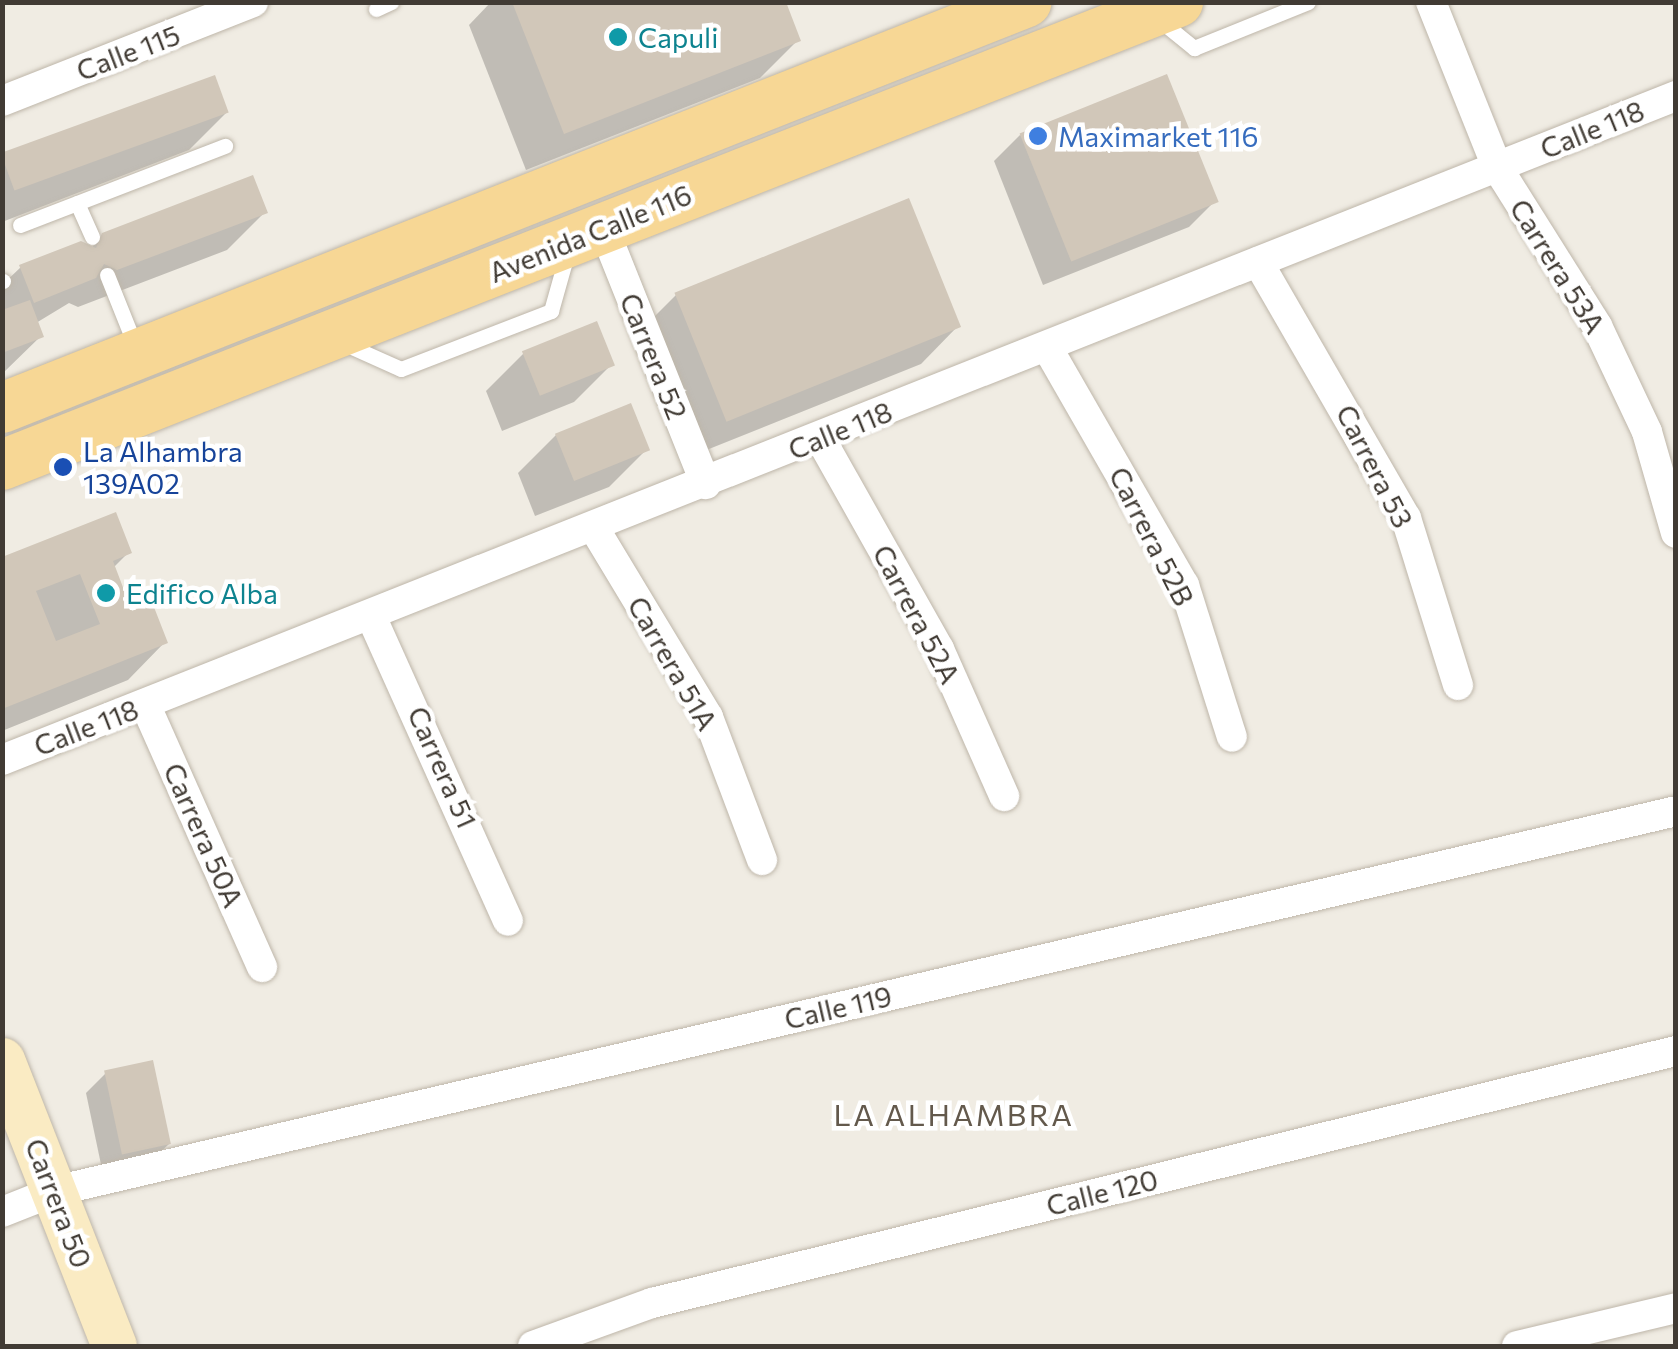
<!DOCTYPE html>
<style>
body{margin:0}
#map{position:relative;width:1678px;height:1349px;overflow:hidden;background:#f0ece3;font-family:Commissioner,sans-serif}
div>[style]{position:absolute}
.shadow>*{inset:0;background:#0003}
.building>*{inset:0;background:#d1c7b9;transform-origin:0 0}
.roads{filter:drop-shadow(0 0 2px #beb6a9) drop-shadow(0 0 2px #beb6a9)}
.lane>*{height:15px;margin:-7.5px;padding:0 7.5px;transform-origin:7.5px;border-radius:7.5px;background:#fff}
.street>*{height:30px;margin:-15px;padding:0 15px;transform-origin:15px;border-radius:15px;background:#fff}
.secondary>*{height:45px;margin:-22.5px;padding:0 22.5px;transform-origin:22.5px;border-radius:22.5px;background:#faebc3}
.primary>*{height:50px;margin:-25px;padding:0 25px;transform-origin:25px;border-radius:25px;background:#f7d795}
.dots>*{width:28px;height:28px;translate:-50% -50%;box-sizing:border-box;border:5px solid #fff;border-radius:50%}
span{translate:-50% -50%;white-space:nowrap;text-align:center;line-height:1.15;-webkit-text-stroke:9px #fff;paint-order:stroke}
.culture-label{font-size:28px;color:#0d838f}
.left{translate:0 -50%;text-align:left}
.street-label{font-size:28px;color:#413b34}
.shop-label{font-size:28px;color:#366cbe}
.transit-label{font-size:28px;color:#164399}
.neighbourhood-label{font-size:30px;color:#63594c;letter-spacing:2.5px}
.frame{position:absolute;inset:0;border:5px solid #413b34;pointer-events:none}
</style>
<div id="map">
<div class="shadow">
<i style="clip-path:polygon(491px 2px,784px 2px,798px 40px,760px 78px,526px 170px,469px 25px)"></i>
<i style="clip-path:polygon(227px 112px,189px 150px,2px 222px,2px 159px)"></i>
<i style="clip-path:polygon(1020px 135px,1215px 201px,1189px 227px,1043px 285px,994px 161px)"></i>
<i style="clip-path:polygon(265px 212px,227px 250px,78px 307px,69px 303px,36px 323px,41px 336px,2px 374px,2px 285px,21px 267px,91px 248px,104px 235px)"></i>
<i style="clip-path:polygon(676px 295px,958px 326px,921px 364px,689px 457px,638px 333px)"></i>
<i style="clip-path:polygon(524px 353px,612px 364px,574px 402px,502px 431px,486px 391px)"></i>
<i style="clip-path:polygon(556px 435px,647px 449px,609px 487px,535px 516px,518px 473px)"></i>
<i style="clip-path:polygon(129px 552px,113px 568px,131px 614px,165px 642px,128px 680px,2px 731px,2px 561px)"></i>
<i style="clip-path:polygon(106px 1073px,169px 1144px,149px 1163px,103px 1174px,86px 1093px)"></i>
</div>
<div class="building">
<i style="clip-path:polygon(512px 2px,786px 2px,801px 41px,564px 134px)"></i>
<i style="left:1167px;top:74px;width:138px;height:159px;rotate:68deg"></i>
<i style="left:215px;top:75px;width:40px;height:228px;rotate:70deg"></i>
<i style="clip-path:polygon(253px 175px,268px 213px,117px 270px,104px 264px,96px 278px,34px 303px,19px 265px,81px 241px,96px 248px,102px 233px)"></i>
<i style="left:909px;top:198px;width:139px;height:253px;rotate:68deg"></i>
<i style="clip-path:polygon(30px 300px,44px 337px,2px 353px,2px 310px)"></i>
<i style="left:597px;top:321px;width:48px;height:81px;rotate:68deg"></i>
<i style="left:631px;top:403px;width:51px;height:82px;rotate:68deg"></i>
<i style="clip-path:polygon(evenodd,116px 512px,132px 553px,113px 561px,132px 611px,152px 602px,168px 643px,2px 709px,2px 557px,116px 512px,80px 574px,100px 624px,56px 641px,36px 591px,80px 574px)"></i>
<i style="left:153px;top:1060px;width:86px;height:50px;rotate:78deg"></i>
</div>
<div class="roads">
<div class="lane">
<i style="left:376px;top:9px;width:17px;rotate:-25deg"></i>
<i style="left:1157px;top:18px;width:48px;rotate:39deg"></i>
<i style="left:1194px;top:48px;width:123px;rotate:-22deg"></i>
<i style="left:77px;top:203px;width:37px;rotate:66deg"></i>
<i style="left:20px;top:225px;width:220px;rotate:-21.1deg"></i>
<i style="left:107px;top:275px;width:81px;rotate:68.2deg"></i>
<i style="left:2px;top:281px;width:1px"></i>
<i style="left:345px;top:344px;width:61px;rotate:24.1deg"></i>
<i style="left:401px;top:369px;width:161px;rotate:-21.1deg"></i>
<i style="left:551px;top:311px;width:59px;rotate:-74.3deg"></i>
</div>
<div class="street">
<i style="left:1431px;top:2px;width:178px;rotate:68.2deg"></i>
<i style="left:1497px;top:167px;width:188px;rotate:57.8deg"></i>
<i style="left:1597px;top:326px;width:117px;rotate:64.7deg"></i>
<i style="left:1647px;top:432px;width:105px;rotate:74deg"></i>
<i style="left:2px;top:101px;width:270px;rotate:-21.5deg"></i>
<i style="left:603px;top:227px;width:277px;rotate:68.2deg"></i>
<i style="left:1258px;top:262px;width:296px;rotate:60deg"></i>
<i style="left:1406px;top:518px;width:175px;rotate:72.7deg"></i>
<i style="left:1047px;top:347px;width:275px;rotate:60.1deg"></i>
<i style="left:1184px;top:585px;width:159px;rotate:72.5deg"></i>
<i style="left:820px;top:438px;width:242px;rotate:60.6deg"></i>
<i style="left:939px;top:649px;width:161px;rotate:66.1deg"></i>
<i style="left:594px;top:528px;width:221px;rotate:58.9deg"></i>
<i style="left:708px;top:717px;width:153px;rotate:69.3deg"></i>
<i style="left:371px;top:616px;width:334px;rotate:65.8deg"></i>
<i style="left:145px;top:704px;width:288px;rotate:66deg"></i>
<i style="left:2px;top:760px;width:1801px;rotate:-21.64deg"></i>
<i style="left:2px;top:1212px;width:57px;rotate:-21.6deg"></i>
<i style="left:55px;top:1191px;width:1665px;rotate:-13.19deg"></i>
<i style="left:533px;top:1346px;width:127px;rotate:-19.9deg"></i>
<i style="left:652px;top:1303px;width:1055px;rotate:-13.83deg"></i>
<i style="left:1517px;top:1346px;width:163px;rotate:-13.4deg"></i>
</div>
<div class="secondary">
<i style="left:2px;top:1060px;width:307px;rotate:68.6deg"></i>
</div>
<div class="primary">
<i style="left:2px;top:408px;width:1102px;rotate:-21.61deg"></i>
<i style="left:2px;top:465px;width:1264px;rotate:-21.49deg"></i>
</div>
</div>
<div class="dots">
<i style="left:618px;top:37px;background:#0f9aa8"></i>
<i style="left:1038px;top:136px;background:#3f7fe0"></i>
<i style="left:63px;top:467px;background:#1a4fb4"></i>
<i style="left:106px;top:593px;background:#0f9aa8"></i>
</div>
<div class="culture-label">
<span class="left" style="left:638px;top:37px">Capuli</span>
<span class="left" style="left:126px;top:593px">Edifico Alba</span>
</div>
<div class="street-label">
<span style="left:128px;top:52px;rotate:-21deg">Calle 115</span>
<span style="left:1592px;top:129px;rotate:-22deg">Calle 118</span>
<span style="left:590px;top:233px;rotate:-22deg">Avenida Calle 116</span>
<span style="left:1558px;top:266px;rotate:58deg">Carrera 53A</span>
<span style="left:654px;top:356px;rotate:68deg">Carrera 52</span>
<span style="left:840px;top:430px;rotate:-22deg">Calle 118</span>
<span style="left:1375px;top:466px;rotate:63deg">Carrera 53</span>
<span style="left:1152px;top:536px;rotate:63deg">Carrera 52B</span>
<span style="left:917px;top:614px;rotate:62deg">Carrera 52A</span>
<span style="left:673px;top:663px;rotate:60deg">Carrera 51A</span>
<span style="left:86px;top:727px;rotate:-21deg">Calle 118</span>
<span style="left:443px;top:767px;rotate:66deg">Carrera 51</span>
<span style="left:204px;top:835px;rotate:66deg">Carrera 50A</span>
<span style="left:838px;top:1007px;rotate:-13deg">Calle 119</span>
<span style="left:1102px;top:1192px;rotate:-14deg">Calle 120</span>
<span style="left:59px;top:1203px;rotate:69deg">Carrera 50</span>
</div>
<div class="shop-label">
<span class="left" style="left:1058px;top:136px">Maximarket 116</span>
</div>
<div class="transit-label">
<span class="left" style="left:83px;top:467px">La Alhambra<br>139A02</span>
</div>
<div class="neighbourhood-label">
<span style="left:954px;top:1114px">LA ALHAMBRA</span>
</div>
<div class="frame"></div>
</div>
